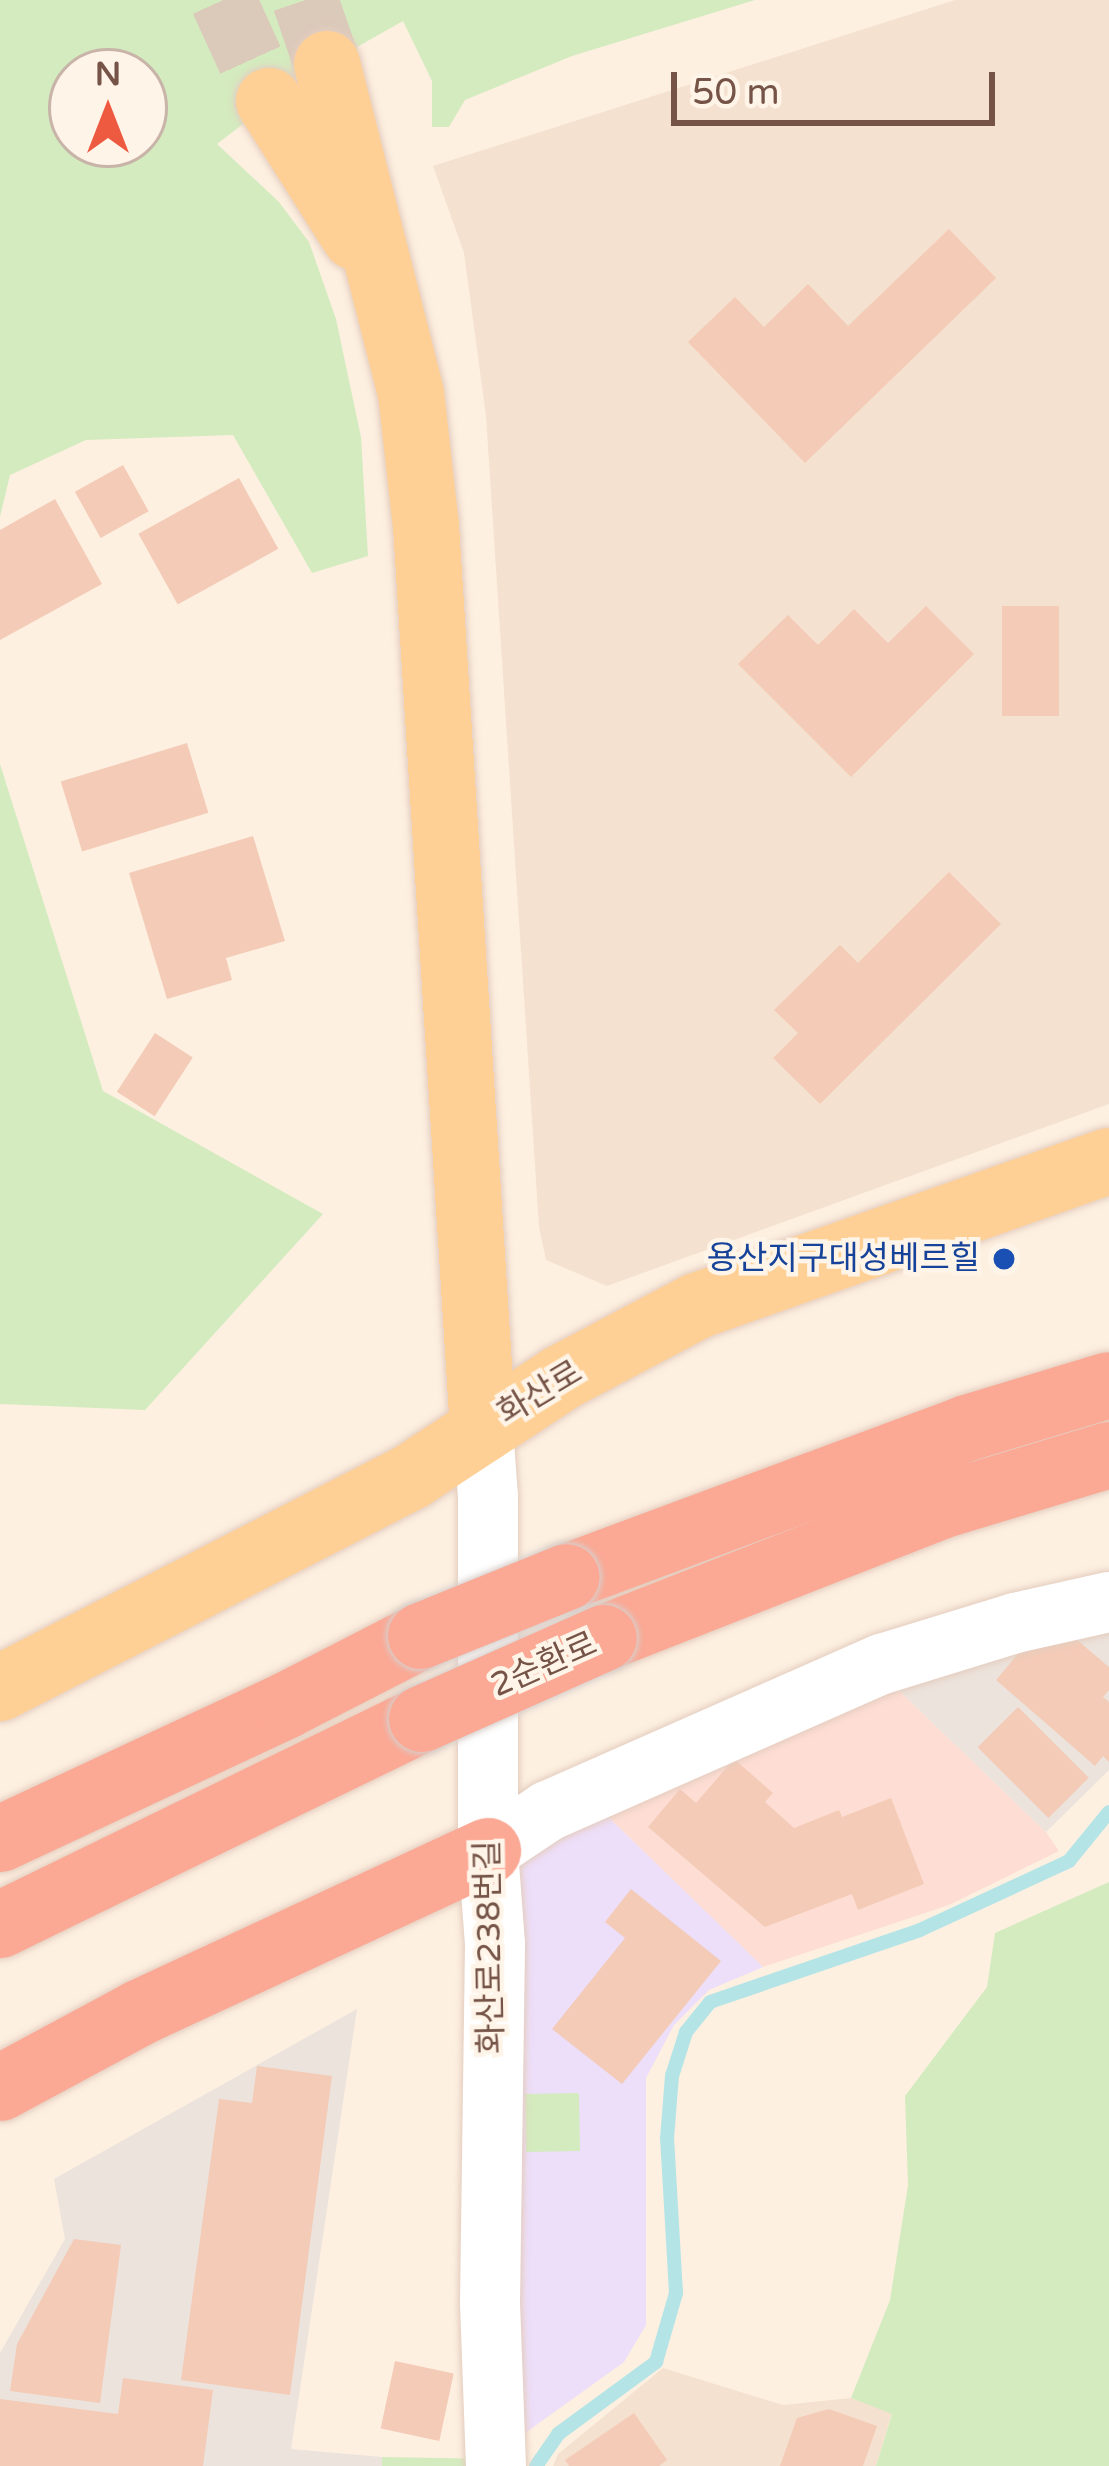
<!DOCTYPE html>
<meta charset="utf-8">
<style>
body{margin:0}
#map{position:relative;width:1109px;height:2466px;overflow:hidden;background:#fdf0e1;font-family:"Varela Round","Noto Sans KR",sans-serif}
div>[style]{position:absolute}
.residential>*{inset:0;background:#f5e1cf}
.commercial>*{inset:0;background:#feddd4}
.industrial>*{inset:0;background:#ece3dc}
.education>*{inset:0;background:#eddef9}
.green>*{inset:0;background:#d4ebbf;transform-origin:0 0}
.stream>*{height:14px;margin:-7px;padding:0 7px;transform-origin:7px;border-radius:7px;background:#b5e4e7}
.building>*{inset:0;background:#f4cbb7;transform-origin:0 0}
.major-tunnel>*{height:66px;margin-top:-33px;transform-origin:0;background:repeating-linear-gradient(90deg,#dbc9ba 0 66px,transparent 0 99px)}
.roads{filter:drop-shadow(0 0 3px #e4cdbf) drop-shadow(0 0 3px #e4cdbf)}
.minor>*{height:60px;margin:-30px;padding:0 30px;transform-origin:30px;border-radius:30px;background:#fff}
.major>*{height:66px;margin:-33px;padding:0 33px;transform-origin:33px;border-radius:33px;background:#ffd096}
.highway>*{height:66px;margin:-33px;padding:0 33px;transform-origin:33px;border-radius:33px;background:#fba894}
.bridges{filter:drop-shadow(0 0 3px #d8cfcb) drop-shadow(0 0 3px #d8cfcb)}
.highway-bridge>*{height:66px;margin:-33px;padding:0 33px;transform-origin:33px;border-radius:33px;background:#fba894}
.dots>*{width:33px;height:33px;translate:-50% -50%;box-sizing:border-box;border:6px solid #fff4e8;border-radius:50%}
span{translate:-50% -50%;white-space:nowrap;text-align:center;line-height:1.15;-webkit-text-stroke:9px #fff4e8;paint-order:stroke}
.transit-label{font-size:33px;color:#164399}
.right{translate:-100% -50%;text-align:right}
.street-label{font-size:33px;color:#755447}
.north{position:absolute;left:48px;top:48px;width:120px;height:120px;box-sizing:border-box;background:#fff4e8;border:3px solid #c8b4a8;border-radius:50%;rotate:0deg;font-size:33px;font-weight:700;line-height:48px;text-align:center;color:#755447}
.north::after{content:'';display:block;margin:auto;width:42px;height:54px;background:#ee5a3f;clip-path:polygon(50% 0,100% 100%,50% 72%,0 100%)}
.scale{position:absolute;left:671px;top:72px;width:324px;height:54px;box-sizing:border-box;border:6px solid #755447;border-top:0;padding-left:15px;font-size:36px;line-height:42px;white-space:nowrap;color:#755447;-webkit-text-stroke:9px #fff4e8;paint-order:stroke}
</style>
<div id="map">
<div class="residential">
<i style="clip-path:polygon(955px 0,1109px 0,1109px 1104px,607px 1286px,546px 1260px,539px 1227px,486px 416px,464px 253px,433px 166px)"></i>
<i style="clip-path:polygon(663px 2368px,783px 2405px,851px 2398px,892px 2413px,876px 2466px,553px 2466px,558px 2454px)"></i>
</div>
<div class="commercial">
<i style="clip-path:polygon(890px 1682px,1046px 1832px,1059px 1851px,949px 1905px,763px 1967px,599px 1808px)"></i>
</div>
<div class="industrial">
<i style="clip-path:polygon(1109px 1578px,1109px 1770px,1046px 1832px,890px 1682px)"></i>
<i style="clip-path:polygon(357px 2009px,291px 2449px,382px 2457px,383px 2466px,0 2466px,0 2353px,65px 2239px,54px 2179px)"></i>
</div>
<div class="education">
<i style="clip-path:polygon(599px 1808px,763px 1967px,709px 1990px,674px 2025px,646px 2078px,646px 2325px,624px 2362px,507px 2446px,505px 1868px)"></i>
</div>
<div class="green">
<i style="clip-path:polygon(evenodd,0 0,755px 0,572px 56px,465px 100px,449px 127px,432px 127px,432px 81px,403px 21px,304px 77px,217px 144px,279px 202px,309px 242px,336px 319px,361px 437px,368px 556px,312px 573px,233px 435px,86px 440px,10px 475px,0 517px,0 0,72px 72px,144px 72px,144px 144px,72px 144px,72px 72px)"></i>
<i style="clip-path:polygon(0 764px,103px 1091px,323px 1214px,145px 1410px,0 1404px)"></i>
<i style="clip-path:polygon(1109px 1882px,1109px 2466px,876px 2466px,892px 2414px,851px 2398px,890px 2300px,908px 2185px,905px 2096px,987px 1987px,995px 1933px)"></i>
<i style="left:579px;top:2093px;width:58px;height:54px;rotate:89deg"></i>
<i style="left:382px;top:2457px;width:88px;height:9px;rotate:1deg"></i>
</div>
<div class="stream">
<i style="left:536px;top:2466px;width:39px;rotate:-55deg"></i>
<i style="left:558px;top:2434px;width:122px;rotate:-36.3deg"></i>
<i style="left:656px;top:2362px;width:72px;rotate:-73.8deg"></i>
<i style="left:676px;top:2293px;width:154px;rotate:-93.3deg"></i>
<i style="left:667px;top:2139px;width:63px;rotate:-85.5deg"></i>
<i style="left:672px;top:2076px;width:46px;rotate:-72.3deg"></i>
<i style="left:686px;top:2032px;width:38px;rotate:-51deg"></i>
<i style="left:710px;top:2002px;width:222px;rotate:-18.9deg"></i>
<i style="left:920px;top:1930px;width:164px;rotate:-24.8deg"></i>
<i style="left:1069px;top:1861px;width:63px;rotate:-50.8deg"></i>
</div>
<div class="building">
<i style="clip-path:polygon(949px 229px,996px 278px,805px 463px,688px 342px,735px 297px,764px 327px,808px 284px,848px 326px)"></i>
<i style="left:123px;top:465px;width:53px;height:55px;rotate:61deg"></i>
<i style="left:239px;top:478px;width:81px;height:115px;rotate:61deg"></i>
<i style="clip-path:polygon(55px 499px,102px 584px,0 640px,0 530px)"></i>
<i style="clip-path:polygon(926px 606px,974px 654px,851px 777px,738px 664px,788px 615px,818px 645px,854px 609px,888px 643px)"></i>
<i style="left:1002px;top:606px;width:57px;height:110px"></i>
<i style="left:187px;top:743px;width:73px;height:132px;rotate:73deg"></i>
<i style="clip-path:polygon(253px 836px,285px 941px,226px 958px,232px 980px,167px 999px,129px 873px)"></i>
<i style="clip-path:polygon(949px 872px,1001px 924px,820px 1104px,773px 1058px,798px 1033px,774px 1010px,840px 945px,858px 963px)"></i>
<i style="left:155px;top:1033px;width:45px;height:70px;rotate:33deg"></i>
<i style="clip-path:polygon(1070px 1634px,1109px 1667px,1109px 1690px,1103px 1697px,1109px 1702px,1109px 1762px,1103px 1756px,1095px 1766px,996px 1680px,1018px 1654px,1012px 1648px)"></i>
<i style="left:1018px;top:1707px;width:100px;height:57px;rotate:45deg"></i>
<i style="clip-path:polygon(734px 1759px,773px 1793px,765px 1802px,794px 1828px,839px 1810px,842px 1817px,891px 1798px,924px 1884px,858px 1910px,852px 1894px,765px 1927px,648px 1827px,680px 1789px,696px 1803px)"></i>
<i style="clip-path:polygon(631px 1889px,721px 1961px,622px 2084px,552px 2029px,625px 1938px,605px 1922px)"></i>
<i style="clip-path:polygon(257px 2066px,332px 2076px,290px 2395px,181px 2380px,219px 2099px,252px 2103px)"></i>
<i style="clip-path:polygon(74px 2239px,121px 2245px,100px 2403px,10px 2391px,17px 2344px)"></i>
<i style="left:395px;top:2361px;width:60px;height:69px;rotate:12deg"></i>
<i style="clip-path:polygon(123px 2378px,213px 2390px,203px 2466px,0 2466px,0 2399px,118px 2414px)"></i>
<i style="clip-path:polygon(829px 2409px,877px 2426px,863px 2466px,780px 2466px,797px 2418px)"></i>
<i style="clip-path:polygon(634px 2413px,667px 2460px,659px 2466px,569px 2466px,565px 2460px)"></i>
</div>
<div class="major-tunnel">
<i style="left:223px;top:0;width:111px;rotate:65.5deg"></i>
<i style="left:305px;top:0;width:68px;rotate:71deg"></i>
</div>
<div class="roads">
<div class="minor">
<i style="left:483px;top:1429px;width:68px;rotate:85.8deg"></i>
<i style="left:488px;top:1497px;width:354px;rotate:90deg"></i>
<i style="left:488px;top:1851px;width:94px;rotate:85.7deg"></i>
<i style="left:495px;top:1945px;width:358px;rotate:90.8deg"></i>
<i style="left:490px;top:2303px;width:163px;rotate:87.9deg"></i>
<i style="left:488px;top:1851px;width:72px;rotate:-33.7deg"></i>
<i style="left:548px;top:1811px;width:365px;rotate:-23.8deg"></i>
<i style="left:882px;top:1664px;width:139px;rotate:-17.1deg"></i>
<i style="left:1015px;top:1623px;width:96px;rotate:-12.6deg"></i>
</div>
<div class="major">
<i style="left:327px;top:64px;width:340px;rotate:75.7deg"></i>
<i style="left:411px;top:393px;width:134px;rotate:83.6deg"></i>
<i style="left:426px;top:526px;width:905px;rotate:86.39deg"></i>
<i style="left:269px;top:101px;width:161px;rotate:57.7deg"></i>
<i style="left:0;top:1688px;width:463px;rotate:-27.2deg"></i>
<i style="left:412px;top:1476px;width:178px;rotate:-33.3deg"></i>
<i style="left:561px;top:1378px;width:154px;rotate:-27.9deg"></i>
<i style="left:697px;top:1306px;width:437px;rotate:-19.4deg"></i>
</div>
<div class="highway">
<i style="left:567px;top:1577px;width:427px;rotate:-20.4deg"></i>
<i style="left:967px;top:1428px;width:148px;rotate:-16.8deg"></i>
<i style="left:604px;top:1638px;width:361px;rotate:-21.4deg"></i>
<i style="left:940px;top:1506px;width:177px;rotate:-16.8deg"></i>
<i style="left:0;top:1839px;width:317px;rotate:-25deg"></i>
<i style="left:287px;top:1705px;width:151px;rotate:-27.2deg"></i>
<i style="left:0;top:1925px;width:470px;rotate:-26deg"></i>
<i style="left:0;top:2088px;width:158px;rotate:-28.3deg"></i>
<i style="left:139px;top:2013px;width:385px;rotate:-24.9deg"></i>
</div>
</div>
<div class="bridges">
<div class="highway-bridge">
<i style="left:421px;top:1636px;width:157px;rotate:-22deg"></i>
<i style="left:422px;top:1719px;width:199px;rotate:-24deg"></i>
</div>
</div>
<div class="dots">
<i style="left:1004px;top:1259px;background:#1a4fb4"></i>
</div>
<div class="transit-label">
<span class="right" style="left:980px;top:1259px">용산지구대성베르힐</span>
</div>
<div class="street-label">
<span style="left:540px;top:1393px;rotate:-31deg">화산로</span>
<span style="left:544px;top:1665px;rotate:-24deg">2순환로</span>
<span style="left:490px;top:1947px;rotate:-91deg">화산로238번길</span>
</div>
<div class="north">N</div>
<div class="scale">50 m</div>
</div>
